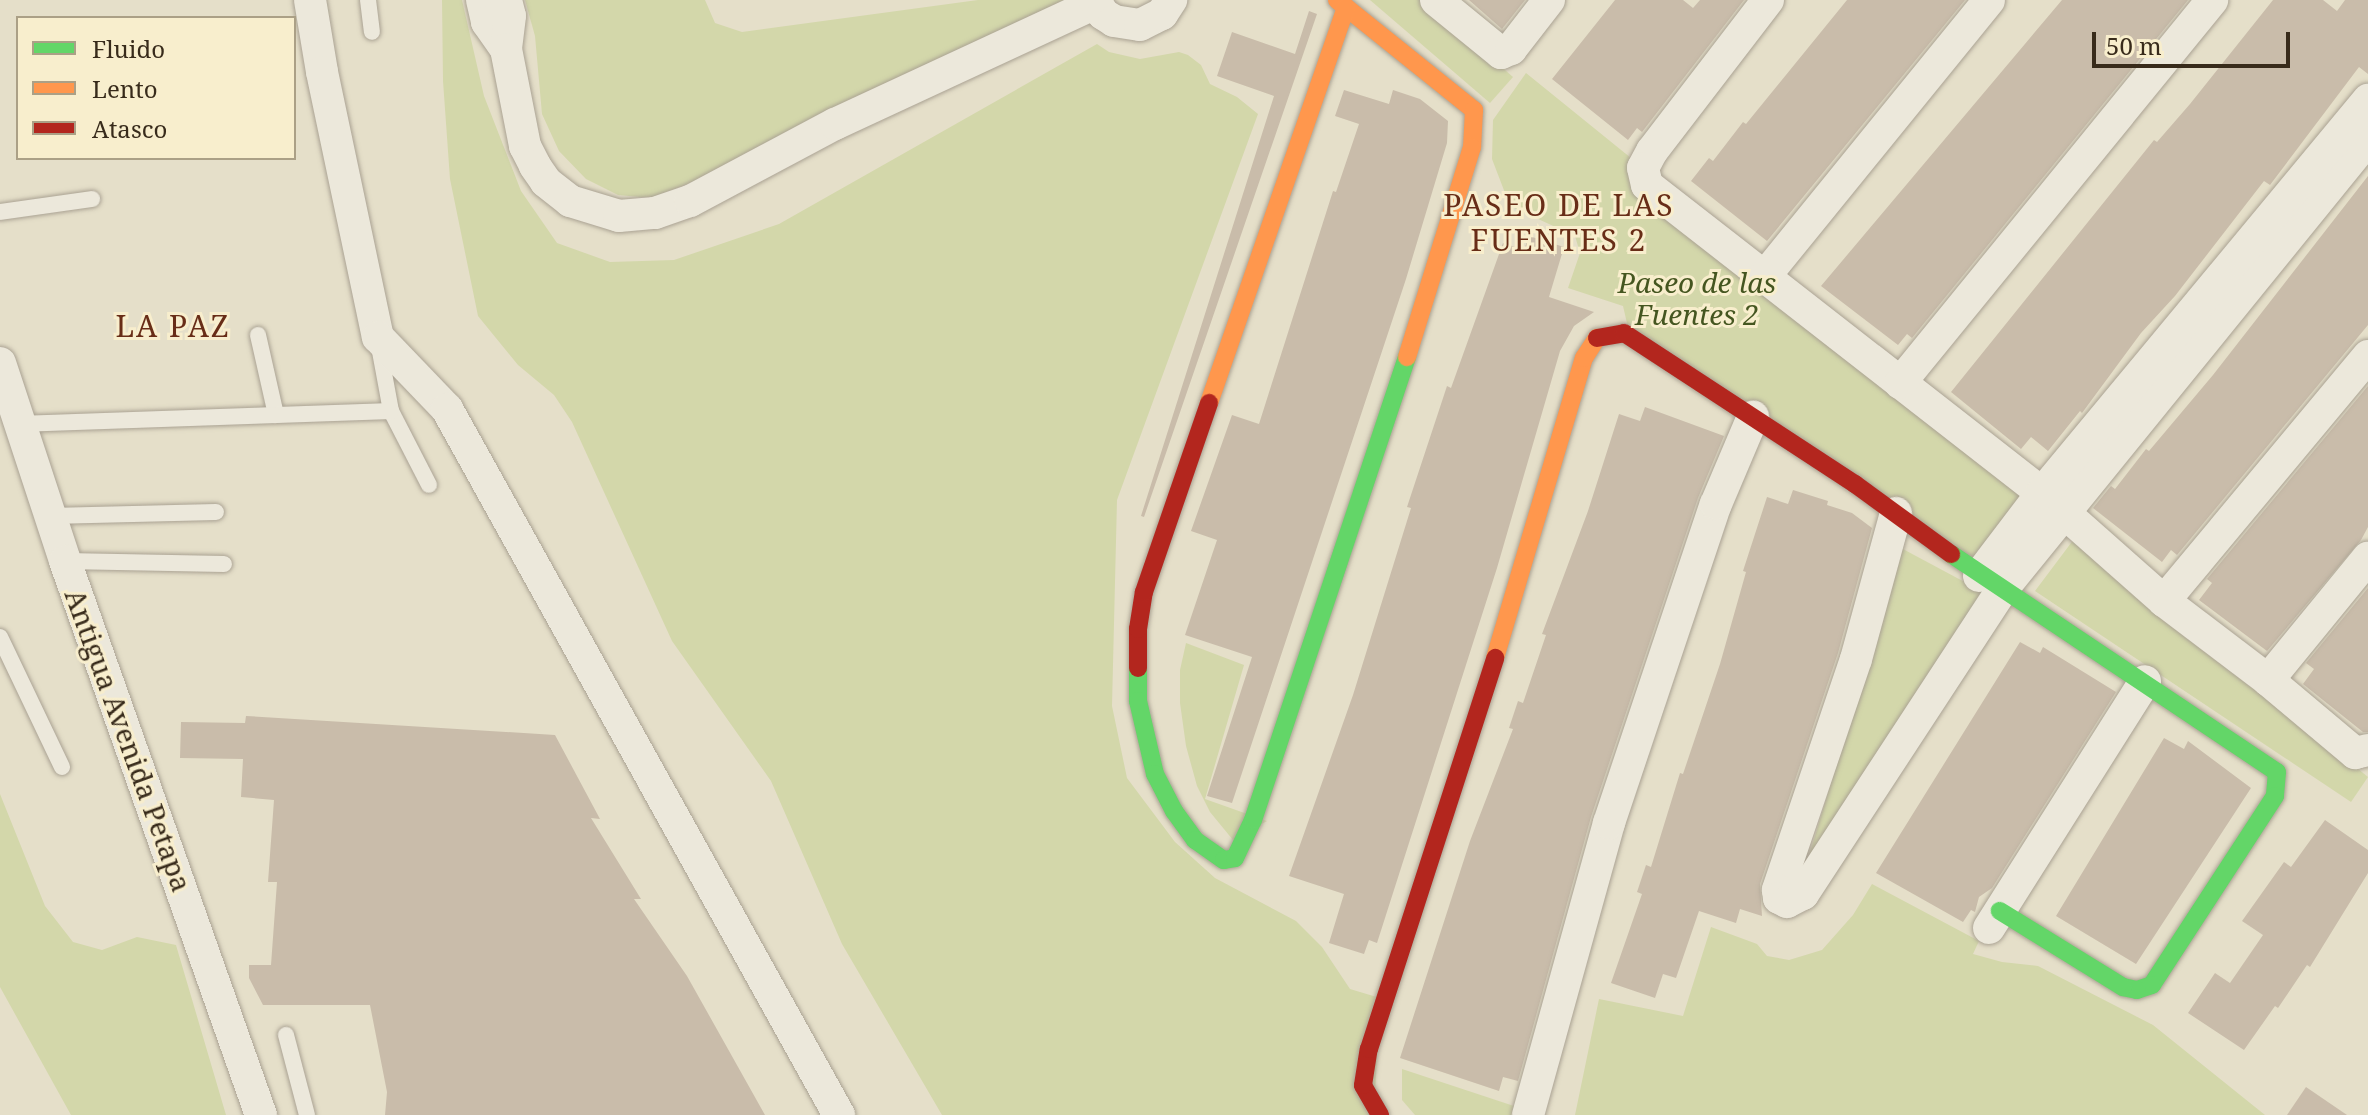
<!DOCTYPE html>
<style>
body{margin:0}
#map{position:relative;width:2368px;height:1115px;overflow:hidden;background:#e5dfc9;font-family:"Noto Serif",serif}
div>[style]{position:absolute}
.green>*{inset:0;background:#d3d7aa}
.building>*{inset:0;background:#c9bcaa}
.roads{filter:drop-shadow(0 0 2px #aaa293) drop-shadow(0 0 2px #aaa293)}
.lane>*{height:16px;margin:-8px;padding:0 8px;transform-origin:8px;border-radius:8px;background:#ece8db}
.street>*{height:32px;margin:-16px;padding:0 16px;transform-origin:16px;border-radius:16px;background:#ece8db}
.fast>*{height:18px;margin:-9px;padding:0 9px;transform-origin:9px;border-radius:9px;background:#63d668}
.slow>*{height:18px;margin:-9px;padding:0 9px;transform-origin:9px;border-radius:9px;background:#ff974d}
.jam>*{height:18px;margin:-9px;padding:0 9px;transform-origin:9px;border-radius:9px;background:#b3261e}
span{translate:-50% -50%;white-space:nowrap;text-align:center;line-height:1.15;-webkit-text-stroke:6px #f8eecd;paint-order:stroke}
.park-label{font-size:28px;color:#455620;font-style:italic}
.street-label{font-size:28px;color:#382b1b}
.neighbourhood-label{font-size:30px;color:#682d17;letter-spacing:2px}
.legend{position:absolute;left:16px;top:16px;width:280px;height:144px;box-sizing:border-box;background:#f8eecd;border:2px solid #aba086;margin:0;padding:10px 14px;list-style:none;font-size:24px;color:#382b1b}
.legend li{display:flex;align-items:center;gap:16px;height:40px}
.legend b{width:40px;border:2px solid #aba086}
.scale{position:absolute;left:2092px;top:32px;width:198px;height:36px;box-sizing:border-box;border:4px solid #382b1b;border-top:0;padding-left:10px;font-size:24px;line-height:28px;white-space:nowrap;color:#382b1b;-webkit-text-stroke:6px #f8eecd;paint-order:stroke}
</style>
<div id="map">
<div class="green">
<i style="clip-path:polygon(442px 0,462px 0,484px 96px,521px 191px,557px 243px,610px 262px,674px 260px,779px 224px,1097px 44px,1109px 52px,1140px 59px,1179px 52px,1188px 55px,1201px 65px,1210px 84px,1237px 97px,1258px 114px,1117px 500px,1112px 706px,1127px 778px,1175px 842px,1215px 878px,1296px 921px,1322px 947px,1350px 989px,1380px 998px,1374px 1115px,942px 1115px,842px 944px,771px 781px,672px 641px,572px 422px,554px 395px,518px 365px,478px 316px,450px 179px,443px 81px)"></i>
<i style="clip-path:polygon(525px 0,705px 0,715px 23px,742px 32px,978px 0,1081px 0,727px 169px,651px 198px,618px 195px,586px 179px,559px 151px,542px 114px,535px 36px)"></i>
<i style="clip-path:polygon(1370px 0,1424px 0,1513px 77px,1490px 103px)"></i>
<i style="clip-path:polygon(1526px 73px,2041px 490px,1977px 577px,1629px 332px,1623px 306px,1568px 288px,1580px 253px,1575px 236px,1510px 206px,1492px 159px,1493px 120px)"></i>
<i style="clip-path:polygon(2074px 539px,2368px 777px,2351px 802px,2035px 591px)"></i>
<i style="clip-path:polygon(1901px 548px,1987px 594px,1798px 893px)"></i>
<i style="clip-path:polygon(1186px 643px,1244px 665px,1205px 799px,1267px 821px,1233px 840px,1210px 812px,1197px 786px,1186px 746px,1180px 703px,1180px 670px)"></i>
<i style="clip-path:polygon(0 794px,45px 906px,73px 942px,102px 950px,137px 937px,176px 945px,226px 1115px,71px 1115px,0 987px)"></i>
<i style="clip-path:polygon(1872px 884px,1979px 941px,1973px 954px,2002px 962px,2038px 966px,2153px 1025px,2265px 1115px,1575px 1115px,1599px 999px,1683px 1016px,1711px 927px,1757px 944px,1767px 956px,1789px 960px,1822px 950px,1853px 915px)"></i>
<i style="clip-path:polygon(1402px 1069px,1532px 1112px,1531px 1115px,1415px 1115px,1402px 1100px)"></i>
</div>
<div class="building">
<i style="clip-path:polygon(1469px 0,1525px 0,1502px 29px)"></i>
<i style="clip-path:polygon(1615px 0,1683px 0,1693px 8px,1700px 0,1744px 0,1642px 132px,1637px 128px,1628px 140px,1552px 79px)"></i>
<i style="clip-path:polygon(1847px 0,1965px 0,1767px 241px,1691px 181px,1709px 158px,1713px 161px,1743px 122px,1746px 124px)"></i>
<i style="clip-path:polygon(2062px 0,2188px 0,1912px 338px,1907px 334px,1898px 345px,1821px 286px)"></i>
<i style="clip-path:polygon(2273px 0,2323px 0,2337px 11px,2345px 0,2368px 0,2368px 74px,2359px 67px,2270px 185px,2264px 181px,2175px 296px,2141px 333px,2082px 413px,2080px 411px,2048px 451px,2031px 437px,2021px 449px,1951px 392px,2154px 140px,2157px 142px,2190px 104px)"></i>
<i style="clip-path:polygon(1309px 11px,1317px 14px,1144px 517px,1141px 516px,1274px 96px,1217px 76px,1232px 32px,1295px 54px)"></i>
<i style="clip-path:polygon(1344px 90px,1389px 104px,1393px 90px,1420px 99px,1448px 121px,1447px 143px,1406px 279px,1232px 803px,1207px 796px,1252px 657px,1185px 635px,1217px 540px,1191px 531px,1232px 415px,1259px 424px,1333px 191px,1336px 192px,1359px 124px,1335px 116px)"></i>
<i style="clip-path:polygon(2368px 176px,2368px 325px,2177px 555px,2171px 550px,2162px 562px,2093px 508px,2111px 486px,2115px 489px,2146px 449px,2149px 451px,2213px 375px)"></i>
<i style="clip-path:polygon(1529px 236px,1564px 247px,1549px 297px,1594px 312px,1574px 326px,1560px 351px,1497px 568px,1377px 943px,1369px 940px,1364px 954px,1329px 943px,1344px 894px,1289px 876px,1353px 695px,1411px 508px,1407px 507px,1447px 386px,1451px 388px,1503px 243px,1524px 250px)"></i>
<i style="clip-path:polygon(2368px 386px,2368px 527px,2361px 540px,2267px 651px,2199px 600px,2212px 583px,2207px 579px)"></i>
<i style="clip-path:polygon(1645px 407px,1724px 436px,1698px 498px,1591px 817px,1518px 1081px,1503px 1077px,1499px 1091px,1400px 1058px,1470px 841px,1513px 729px,1509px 728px,1518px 701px,1523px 703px,1546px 635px,1542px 634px,1588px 511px,1619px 414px,1640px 421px)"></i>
<i style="clip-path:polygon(1793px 490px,1828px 501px,1827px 505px,1852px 513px,1872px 528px,1838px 653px,1760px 884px,1762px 916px,1740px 909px,1736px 923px,1699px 911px,1676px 978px,1663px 974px,1655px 998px,1611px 983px,1642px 894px,1637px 892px,1646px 865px,1651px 867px,1680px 773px,1683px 774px,1720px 664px,1746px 572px,1743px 571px,1767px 497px,1788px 504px)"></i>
<i style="clip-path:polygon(2368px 588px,2368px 732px,2363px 732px,2303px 684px,2314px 669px,2306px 663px)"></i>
<i style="clip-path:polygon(2020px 642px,2040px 653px,2043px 647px,2116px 692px,1992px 888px,1979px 897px,1975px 912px,1971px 910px,1963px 922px,1876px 873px)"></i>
<i style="clip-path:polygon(246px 716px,555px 735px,600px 819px,591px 818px,641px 899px,634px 899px,687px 976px,765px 1115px,385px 1115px,387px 1092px,370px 1005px,263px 1005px,249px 978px,249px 965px,271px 965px,277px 882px,268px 882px,274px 800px,241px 797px,243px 759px,180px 758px,181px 722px,245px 723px)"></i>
<i style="clip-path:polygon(2164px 738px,2184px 749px,2188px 741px,2251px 788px,2136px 964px,2056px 916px)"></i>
<i style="clip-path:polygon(2325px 820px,2368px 850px,2368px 873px,2310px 967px,2307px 965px,2278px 1008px,2275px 1006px,2244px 1050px,2188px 1013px,2215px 973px,2230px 983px,2263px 935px,2242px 921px,2284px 862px,2291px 867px)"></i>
<i style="clip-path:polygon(2306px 1087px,2347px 1115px,2287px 1115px)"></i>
</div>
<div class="roads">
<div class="lane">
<i style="left:368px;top:0;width:32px;rotate:83deg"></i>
<i style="left:0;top:212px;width:93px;rotate:-8deg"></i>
<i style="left:258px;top:335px;width:82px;rotate:77.3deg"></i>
<i style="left:391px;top:411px;width:83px;rotate:62.8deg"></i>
<i style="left:19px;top:424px;width:372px;rotate:-2deg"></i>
<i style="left:391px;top:411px;width:66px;rotate:-100.5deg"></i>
<i style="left:50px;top:516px;width:166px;rotate:-1.4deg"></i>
<i style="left:65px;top:561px;width:159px;rotate:1.1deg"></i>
<i style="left:0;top:637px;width:144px;rotate:64.5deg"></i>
<i style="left:286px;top:1035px;width:83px;rotate:75.3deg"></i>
</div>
<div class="street">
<i style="left:310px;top:0;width:73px;rotate:80.5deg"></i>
<i style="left:322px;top:72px;width:271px;rotate:78.1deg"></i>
<i style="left:378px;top:337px;width:100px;rotate:46.2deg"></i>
<i style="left:447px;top:409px;width:808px;rotate:60.96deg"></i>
<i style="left:482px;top:0;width:23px;rotate:77deg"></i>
<i style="left:487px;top:22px;width:33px;rotate:55deg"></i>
<i style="left:506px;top:0;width:16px;rotate:76deg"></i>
<i style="left:510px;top:16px;width:33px;rotate:97deg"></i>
<i style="left:506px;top:49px;width:99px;rotate:78.9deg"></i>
<i style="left:525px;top:146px;width:22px;rotate:63deg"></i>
<i style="left:535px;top:166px;width:19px;rotate:55deg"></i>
<i style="left:546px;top:182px;width:31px;rotate:38deg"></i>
<i style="left:570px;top:201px;width:51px;rotate:17deg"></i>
<i style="left:619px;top:216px;width:36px;rotate:-5deg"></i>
<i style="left:655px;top:213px;width:37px;rotate:-19deg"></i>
<i style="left:690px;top:201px;width:164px;rotate:-28deg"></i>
<i style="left:835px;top:124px;width:288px;rotate:-24.9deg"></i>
<i style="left:1095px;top:0;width:16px;rotate:60deg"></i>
<i style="left:1103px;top:14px;width:13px;rotate:32deg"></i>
<i style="left:1114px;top:21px;width:26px;rotate:9deg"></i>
<i style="left:1140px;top:25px;width:25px;rotate:-27deg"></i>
<i style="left:1162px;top:14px;width:17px;rotate:-57deg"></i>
<i style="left:1436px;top:0;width:84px;rotate:39.2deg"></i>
<i style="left:1501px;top:53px;width:11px;rotate:-22deg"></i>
<i style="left:1511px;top:49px;width:62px;rotate:-52.2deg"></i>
<i style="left:1768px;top:0;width:190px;rotate:127.5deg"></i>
<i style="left:1652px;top:151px;width:19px;rotate:118deg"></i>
<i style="left:1643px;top:168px;width:17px;rotate:77deg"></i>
<i style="left:1647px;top:185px;width:501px;rotate:37.95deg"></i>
<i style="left:2042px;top:493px;width:163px;rotate:41.5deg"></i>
<i style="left:2164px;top:601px;width:131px;rotate:37.2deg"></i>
<i style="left:2268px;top:680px;width:114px;rotate:40deg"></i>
<i style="left:2355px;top:753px;width:13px;rotate:-13deg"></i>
<i style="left:1765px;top:276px;width:355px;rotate:-50.9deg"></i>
<i style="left:0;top:363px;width:208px;rotate:71.8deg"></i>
<i style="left:65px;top:561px;width:588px;rotate:70.52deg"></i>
<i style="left:1900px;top:383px;width:494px;rotate:-50.8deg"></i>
<i style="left:1896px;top:513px;width:151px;rotate:105.3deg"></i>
<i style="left:1856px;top:659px;width:244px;rotate:108.7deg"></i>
<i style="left:1778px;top:890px;width:8px;rotate:83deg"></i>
<i style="left:1779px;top:898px;width:9px;rotate:27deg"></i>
<i style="left:1787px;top:902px;width:18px;rotate:-27deg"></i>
<i style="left:1803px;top:894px;width:362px;rotate:-56.8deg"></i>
<i style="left:2001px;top:591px;width:582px;rotate:-50.93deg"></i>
<i style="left:1979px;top:576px;width:104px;rotate:-52.8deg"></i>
<i style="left:2042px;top:493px;width:511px;rotate:-50.32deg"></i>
<i style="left:2164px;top:601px;width:319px;rotate:-50.2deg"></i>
<i style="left:2268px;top:680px;width:158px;rotate:-50.7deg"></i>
<i style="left:1989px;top:928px;width:292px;rotate:-57.7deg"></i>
<i style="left:1528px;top:1115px;width:303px;rotate:-74.5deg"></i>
<i style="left:1609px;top:823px;width:336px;rotate:-71.5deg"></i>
<i style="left:1716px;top:504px;width:95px;rotate:-67deg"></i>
</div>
<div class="fast">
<i style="left:1951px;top:554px;width:392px;rotate:33.8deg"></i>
<i style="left:2277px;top:772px;width:24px;rotate:95deg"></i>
<i style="left:2275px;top:796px;width:225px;rotate:123.1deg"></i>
<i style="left:2152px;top:985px;width:16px;rotate:162deg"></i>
<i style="left:2137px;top:990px;width:14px;rotate:-168deg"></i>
<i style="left:2123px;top:987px;width:145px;rotate:-148.3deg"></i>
<i style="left:1138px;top:668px;width:33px;rotate:90deg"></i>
<i style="left:1138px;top:701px;width:75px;rotate:76.9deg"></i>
<i style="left:1155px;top:774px;width:42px;rotate:62.8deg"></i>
<i style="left:1174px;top:811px;width:36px;rotate:54deg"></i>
<i style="left:1195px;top:840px;width:35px;rotate:35deg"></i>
<i style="left:1224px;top:860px;width:11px;rotate:-10deg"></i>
<i style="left:1235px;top:858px;width:42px;rotate:-64.7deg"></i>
<i style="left:1253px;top:820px;width:488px;rotate:-71.6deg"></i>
</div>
<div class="slow">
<i style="left:1337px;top:0;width:176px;rotate:38.8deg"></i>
<i style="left:1474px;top:110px;width:37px;rotate:93deg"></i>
<i style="left:1472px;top:147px;width:220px;rotate:107.2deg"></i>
<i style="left:1209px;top:403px;width:419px;rotate:-70.9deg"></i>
<i style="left:1495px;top:658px;width:313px;rotate:-73.5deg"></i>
<i style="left:1584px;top:358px;width:24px;rotate:-57deg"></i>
</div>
<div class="jam">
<i style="left:1597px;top:338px;width:27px;rotate:-10deg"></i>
<i style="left:1624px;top:333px;width:276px;rotate:33.2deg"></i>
<i style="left:1855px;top:484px;width:119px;rotate:36.1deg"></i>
<i style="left:1138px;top:668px;width:39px;rotate:-90deg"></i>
<i style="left:1138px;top:629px;width:37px;rotate:-81deg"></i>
<i style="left:1144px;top:592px;width:200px;rotate:-71deg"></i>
<i style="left:1380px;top:1115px;width:34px;rotate:-120deg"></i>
<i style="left:1363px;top:1085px;width:36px;rotate:-81deg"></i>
<i style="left:1369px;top:1049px;width:411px;rotate:-72.1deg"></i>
</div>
</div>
<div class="park-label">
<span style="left:1697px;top:298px">Paseo de las<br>Fuentes 2</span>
</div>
<div class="street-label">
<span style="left:129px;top:740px;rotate:70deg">Antigua Avenida Petapa</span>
</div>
<div class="neighbourhood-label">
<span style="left:1559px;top:222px">PASEO DE LAS<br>FUENTES 2</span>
<span style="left:173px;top:326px">LA PAZ</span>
</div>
<ul class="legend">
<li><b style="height:10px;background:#63d668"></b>Fluido</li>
<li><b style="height:10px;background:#ff974d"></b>Lento</li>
<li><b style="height:10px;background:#b3261e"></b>Atasco</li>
</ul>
<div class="scale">50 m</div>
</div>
